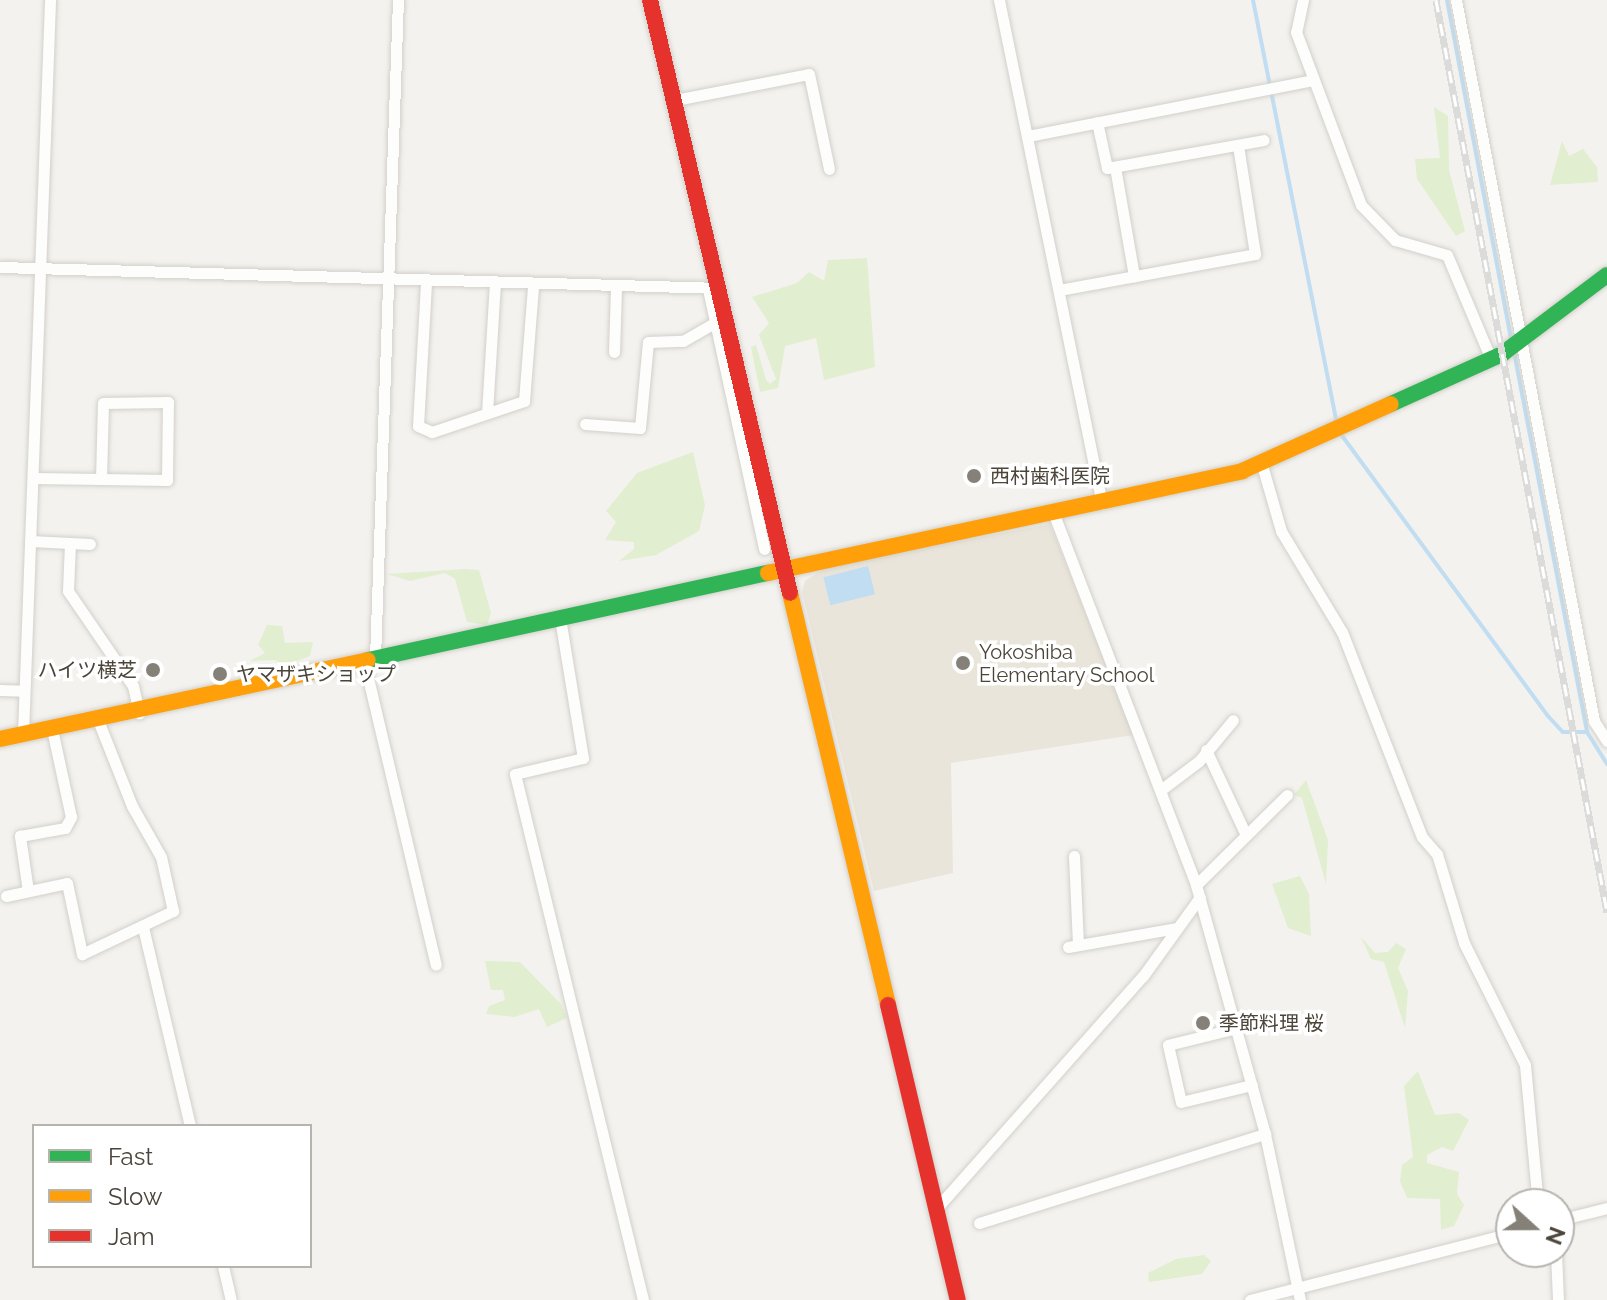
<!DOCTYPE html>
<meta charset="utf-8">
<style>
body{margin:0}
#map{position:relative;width:1607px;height:1300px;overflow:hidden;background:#f4f2ee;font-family:Raleway,"Noto Sans JP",sans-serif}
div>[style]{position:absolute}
.education>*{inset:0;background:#eae5da}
.green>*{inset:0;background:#e1eecf}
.water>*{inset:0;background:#c0ddf1;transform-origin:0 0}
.stream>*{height:4px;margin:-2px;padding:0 2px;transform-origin:2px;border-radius:2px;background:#c0ddf1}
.roads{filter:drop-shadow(0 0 2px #d2d0cb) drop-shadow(0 0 2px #d2d0cb)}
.street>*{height:11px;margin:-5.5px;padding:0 5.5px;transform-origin:5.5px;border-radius:5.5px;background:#fdfdfc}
.fast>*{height:16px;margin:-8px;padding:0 8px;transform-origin:8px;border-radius:8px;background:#30b455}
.slow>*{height:16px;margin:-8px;padding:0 8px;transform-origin:8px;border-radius:8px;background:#ff9f0a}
.jam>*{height:16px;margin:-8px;padding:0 8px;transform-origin:8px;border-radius:8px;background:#e5322d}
.rail>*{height:7px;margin-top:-3.5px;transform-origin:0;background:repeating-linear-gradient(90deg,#fff 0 12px,#dbdbda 0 24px);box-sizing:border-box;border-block:2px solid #dbdbda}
.dots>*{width:22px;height:22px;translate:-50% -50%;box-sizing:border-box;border:4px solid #fff;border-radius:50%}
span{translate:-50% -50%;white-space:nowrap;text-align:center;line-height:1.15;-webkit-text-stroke:7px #fff;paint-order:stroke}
.poi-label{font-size:20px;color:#4b4439}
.left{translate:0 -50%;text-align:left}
.right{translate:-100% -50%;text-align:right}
.legend{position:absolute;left:32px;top:1124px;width:280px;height:144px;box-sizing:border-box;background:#fff;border:2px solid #b7b4b0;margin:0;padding:10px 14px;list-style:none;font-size:24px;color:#4b4439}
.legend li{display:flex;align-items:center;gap:16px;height:40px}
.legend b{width:40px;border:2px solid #b7b4b0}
.north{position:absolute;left:1495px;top:1188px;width:80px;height:80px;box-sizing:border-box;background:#fff;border:2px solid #b7b4b0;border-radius:50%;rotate:111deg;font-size:22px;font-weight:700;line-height:32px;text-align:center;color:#4b4439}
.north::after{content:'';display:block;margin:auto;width:28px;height:36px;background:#868178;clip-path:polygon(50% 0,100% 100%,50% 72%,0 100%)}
</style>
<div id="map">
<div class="education">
<i style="clip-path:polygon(1050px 524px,1134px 735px,951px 763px,953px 873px,874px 891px,802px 592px,805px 581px,828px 566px)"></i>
</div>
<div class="green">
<i style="clip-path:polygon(1434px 107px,1448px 116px,1449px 170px,1465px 231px,1456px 236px,1417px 179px,1415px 159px,1440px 158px)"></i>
<i style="clip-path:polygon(1562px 141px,1569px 156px,1583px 149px,1597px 167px,1598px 182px,1550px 185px)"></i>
<i style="clip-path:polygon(867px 258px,875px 367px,824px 380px,816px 338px,785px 346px,778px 388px,760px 392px,751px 347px,756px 345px,766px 380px,770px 384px,776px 379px,759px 335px,769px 323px,752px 297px,797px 283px,809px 272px,824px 281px,828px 260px)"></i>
<i style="clip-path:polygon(693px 452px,705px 505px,699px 531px,656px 555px,619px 561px,634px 549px,634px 542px,605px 540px,616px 522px,606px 511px,637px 473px)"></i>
<i style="clip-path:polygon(465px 569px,479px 570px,491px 613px,487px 625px,467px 622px,455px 579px,445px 573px,410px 581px,387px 574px)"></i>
<i style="clip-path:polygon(267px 625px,282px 626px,285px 643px,313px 642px,310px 656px,283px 666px,275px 660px,250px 661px,265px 653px,258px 645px)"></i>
<i style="clip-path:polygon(1306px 780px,1328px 840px,1326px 884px,1302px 798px,1294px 795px)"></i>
<i style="clip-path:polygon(1300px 876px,1309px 894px,1311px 936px,1288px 928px,1272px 884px)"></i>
<i style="clip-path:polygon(1361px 937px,1375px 953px,1388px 952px,1396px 943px,1406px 949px,1398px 968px,1408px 991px,1405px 1028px,1384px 962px,1371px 959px)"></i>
<i style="clip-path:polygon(485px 961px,520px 962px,561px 1004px,567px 1018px,547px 1027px,539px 1009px,514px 1017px,486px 1014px,489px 1006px,505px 1000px,503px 990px,491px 990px)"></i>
<i style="clip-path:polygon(1418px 1071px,1435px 1115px,1459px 1113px,1469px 1120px,1453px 1151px,1442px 1147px,1427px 1155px,1427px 1163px,1459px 1172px,1457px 1194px,1464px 1205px,1454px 1226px,1441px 1230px,1440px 1199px,1407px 1198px,1400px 1181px,1402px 1165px,1413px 1157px,1404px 1086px)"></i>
<i style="clip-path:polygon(1204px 1255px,1211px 1261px,1202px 1274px,1149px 1282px,1148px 1273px,1176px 1259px)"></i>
</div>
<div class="water">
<i style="left:868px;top:566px;width:29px;height:46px;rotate:76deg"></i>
</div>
<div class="stream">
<i style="left:1253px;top:0;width:433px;rotate:78.8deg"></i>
<i style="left:1447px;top:0;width:346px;rotate:79.3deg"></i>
<i style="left:1514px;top:352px;width:387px;rotate:79.1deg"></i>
<i style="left:1587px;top:732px;width:38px;rotate:58deg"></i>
<i style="left:1340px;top:433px;width:350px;rotate:53.7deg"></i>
<i style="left:1547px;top:715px;width:23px;rotate:47deg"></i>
<i style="left:1563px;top:732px;width:24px"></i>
</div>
<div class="roads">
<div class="street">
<i style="left:999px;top:0;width:514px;rotate:78.45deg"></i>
<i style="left:1303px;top:0;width:33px;rotate:102deg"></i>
<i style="left:1296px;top:32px;width:185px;rotate:69.4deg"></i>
<i style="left:1361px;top:205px;width:49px;rotate:45.8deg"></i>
<i style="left:1395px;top:240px;width:54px;rotate:16.1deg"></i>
<i style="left:1447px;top:255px;width:113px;rotate:67.1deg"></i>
<i style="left:1456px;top:0;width:734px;rotate:79.16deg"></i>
<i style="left:1594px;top:721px;width:24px;rotate:57deg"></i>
<i style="left:675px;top:100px;width:136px;rotate:-11deg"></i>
<i style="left:809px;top:74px;width:97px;rotate:78.1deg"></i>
<i style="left:1097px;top:122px;width:47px;rotate:77.7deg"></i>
<i style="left:1107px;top:168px;width:159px;rotate:-10.1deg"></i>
<i style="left:1028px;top:136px;width:290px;rotate:-11.1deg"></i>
<i style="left:1115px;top:167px;width:111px;rotate:80.1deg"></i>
<i style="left:0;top:267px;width:719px;rotate:1.67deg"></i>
<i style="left:426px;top:283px;width:143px;rotate:93.2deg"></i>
<i style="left:418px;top:426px;width:15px;rotate:23deg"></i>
<i style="left:432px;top:432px;width:97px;rotate:-18.6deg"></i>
<i style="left:524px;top:401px;width:115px;rotate:-85.5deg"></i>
<i style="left:708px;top:289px;width:266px;rotate:77.8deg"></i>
<i style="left:1059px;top:290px;width:199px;rotate:-10.4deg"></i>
<i style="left:1255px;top:254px;width:109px;rotate:-98.9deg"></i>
<i style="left:614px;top:352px;width:63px;rotate:-88.2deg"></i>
<i style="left:487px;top:413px;width:129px;rotate:-86.5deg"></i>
<i style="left:585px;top:424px;width:55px;rotate:4.2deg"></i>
<i style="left:640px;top:428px;width:86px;rotate:-84.7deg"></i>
<i style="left:648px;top:342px;width:35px;rotate:-2deg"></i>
<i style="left:683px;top:341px;width:34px;rotate:-30deg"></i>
<i style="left:1262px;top:465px;width:69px;rotate:73.9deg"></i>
<i style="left:1281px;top:531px;width:118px;rotate:58.9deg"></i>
<i style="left:1342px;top:632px;width:220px;rotate:68.7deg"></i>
<i style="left:1422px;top:837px;width:23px;rotate:49deg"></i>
<i style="left:1437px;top:854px;width:93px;rotate:73.1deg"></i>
<i style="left:1464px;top:943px;width:136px;rotate:63.4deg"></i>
<i style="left:1525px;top:1065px;width:140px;rotate:84.7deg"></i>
<i style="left:33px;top:478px;width:68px;rotate:0.8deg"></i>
<i style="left:101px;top:479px;width:66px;rotate:0.9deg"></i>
<i style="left:167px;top:480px;width:78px;rotate:-89.3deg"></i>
<i style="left:168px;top:402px;width:65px;rotate:179.1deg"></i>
<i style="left:103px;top:403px;width:76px;rotate:91.5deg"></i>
<i style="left:1053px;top:512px;width:399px;rotate:69deg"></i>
<i style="left:1196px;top:885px;width:258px;rotate:74.5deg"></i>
<i style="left:1265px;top:1134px;width:170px;rotate:78.1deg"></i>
<i style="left:30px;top:541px;width:60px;rotate:2.9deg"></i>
<i style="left:70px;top:543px;width:48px;rotate:92.4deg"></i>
<i style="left:68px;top:591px;width:115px;rotate:55.6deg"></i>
<i style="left:133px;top:686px;width:28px;rotate:77deg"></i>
<i style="left:560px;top:618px;width:142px;rotate:80.7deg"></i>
<i style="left:583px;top:758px;width:70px;rotate:166.8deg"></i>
<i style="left:515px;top:774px;width:541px;rotate:76.32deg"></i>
<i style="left:375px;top:658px;width:658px;rotate:-88deg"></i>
<i style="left:364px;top:661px;width:312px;rotate:76.7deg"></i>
<i style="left:0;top:690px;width:24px;rotate:2deg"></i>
<i style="left:23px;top:734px;width:734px;rotate:-87.89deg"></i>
<i style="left:1206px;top:750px;width:94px;rotate:64.8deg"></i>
<i style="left:1162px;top:789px;width:46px;rotate:-37.1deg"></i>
<i style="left:1199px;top:761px;width:53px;rotate:-50.3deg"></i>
<i style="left:1074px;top:856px;width:88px;rotate:87.4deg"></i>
<i style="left:1196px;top:885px;width:128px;rotate:-44.7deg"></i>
<i style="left:28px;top:891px;width:56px;rotate:-98.3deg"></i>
<i style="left:20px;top:836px;width:46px;rotate:-10.1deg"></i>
<i style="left:65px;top:828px;width:13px;rotate:-61deg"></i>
<i style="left:71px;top:817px;width:90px;rotate:-102.2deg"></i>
<i style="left:6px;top:896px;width:62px;rotate:-12deg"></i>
<i style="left:67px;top:883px;width:73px;rotate:78.1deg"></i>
<i style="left:82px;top:954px;width:101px;rotate:-25.3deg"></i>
<i style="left:173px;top:911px;width:55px;rotate:-102.5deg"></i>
<i style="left:161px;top:857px;width:59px;rotate:-119.6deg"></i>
<i style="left:132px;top:806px;width:92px;rotate:-111.6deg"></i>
<i style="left:143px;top:927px;width:204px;rotate:76.7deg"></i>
<i style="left:1068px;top:947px;width:111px;rotate:-9.9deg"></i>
<i style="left:1237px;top:1028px;width:71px;rotate:166.2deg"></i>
<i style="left:1168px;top:1045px;width:58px;rotate:77.2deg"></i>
<i style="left:1181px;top:1102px;width:73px;rotate:-13.5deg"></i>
<i style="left:935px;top:1210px;width:313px;rotate:-48.4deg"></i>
<i style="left:1143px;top:976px;width:97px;rotate:-54.2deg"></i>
<i style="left:1559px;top:1220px;width:49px;rotate:-14deg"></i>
<i style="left:979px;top:1223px;width:300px;rotate:-17.3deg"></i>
<i style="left:1556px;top:1252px;width:48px;rotate:87.6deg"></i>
<i style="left:223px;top:1266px;width:35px;rotate:77deg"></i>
<i style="left:1250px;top:1300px;width:269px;rotate:-14.4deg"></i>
</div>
<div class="fast">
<i style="left:1391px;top:404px;width:122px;rotate:-24.2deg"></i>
<i style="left:1502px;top:354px;width:131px;rotate:-37deg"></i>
<i style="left:368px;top:660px;width:409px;rotate:-12.3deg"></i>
</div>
<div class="slow">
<i style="left:768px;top:573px;width:485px;rotate:-12.1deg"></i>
<i style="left:1242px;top:471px;width:163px;rotate:-24.2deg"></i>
<i style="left:790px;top:593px;width:423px;rotate:76.6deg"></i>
<i style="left:0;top:739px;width:376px;rotate:-12.1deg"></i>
</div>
<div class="jam">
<i style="left:650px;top:0;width:609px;rotate:76.72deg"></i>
<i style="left:888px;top:1005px;width:303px;rotate:76.7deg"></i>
</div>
</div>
<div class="rail">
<i style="left:1436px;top:0;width:928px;rotate:79.38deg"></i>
</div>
<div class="dots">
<i style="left:974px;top:476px;background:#868178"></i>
<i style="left:963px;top:663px;background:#868178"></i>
<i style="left:153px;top:670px;background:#868178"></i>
<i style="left:220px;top:674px;background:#868178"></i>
<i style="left:1203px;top:1023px;background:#868178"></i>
</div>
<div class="poi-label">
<span class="left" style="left:990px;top:476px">西村歯科医院</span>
<span class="left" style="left:979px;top:664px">Yokoshiba<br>Elementary School</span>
<span class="right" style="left:137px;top:670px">ハイツ横芝</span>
<span class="left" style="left:236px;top:674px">ヤマザキショップ</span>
<span class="left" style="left:1219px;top:1023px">季節料理 桜</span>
</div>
<ul class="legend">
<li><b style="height:10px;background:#30b455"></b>Fast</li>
<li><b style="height:10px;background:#ff9f0a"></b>Slow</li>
<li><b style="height:10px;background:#e5322d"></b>Jam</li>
</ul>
<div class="north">N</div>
</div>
